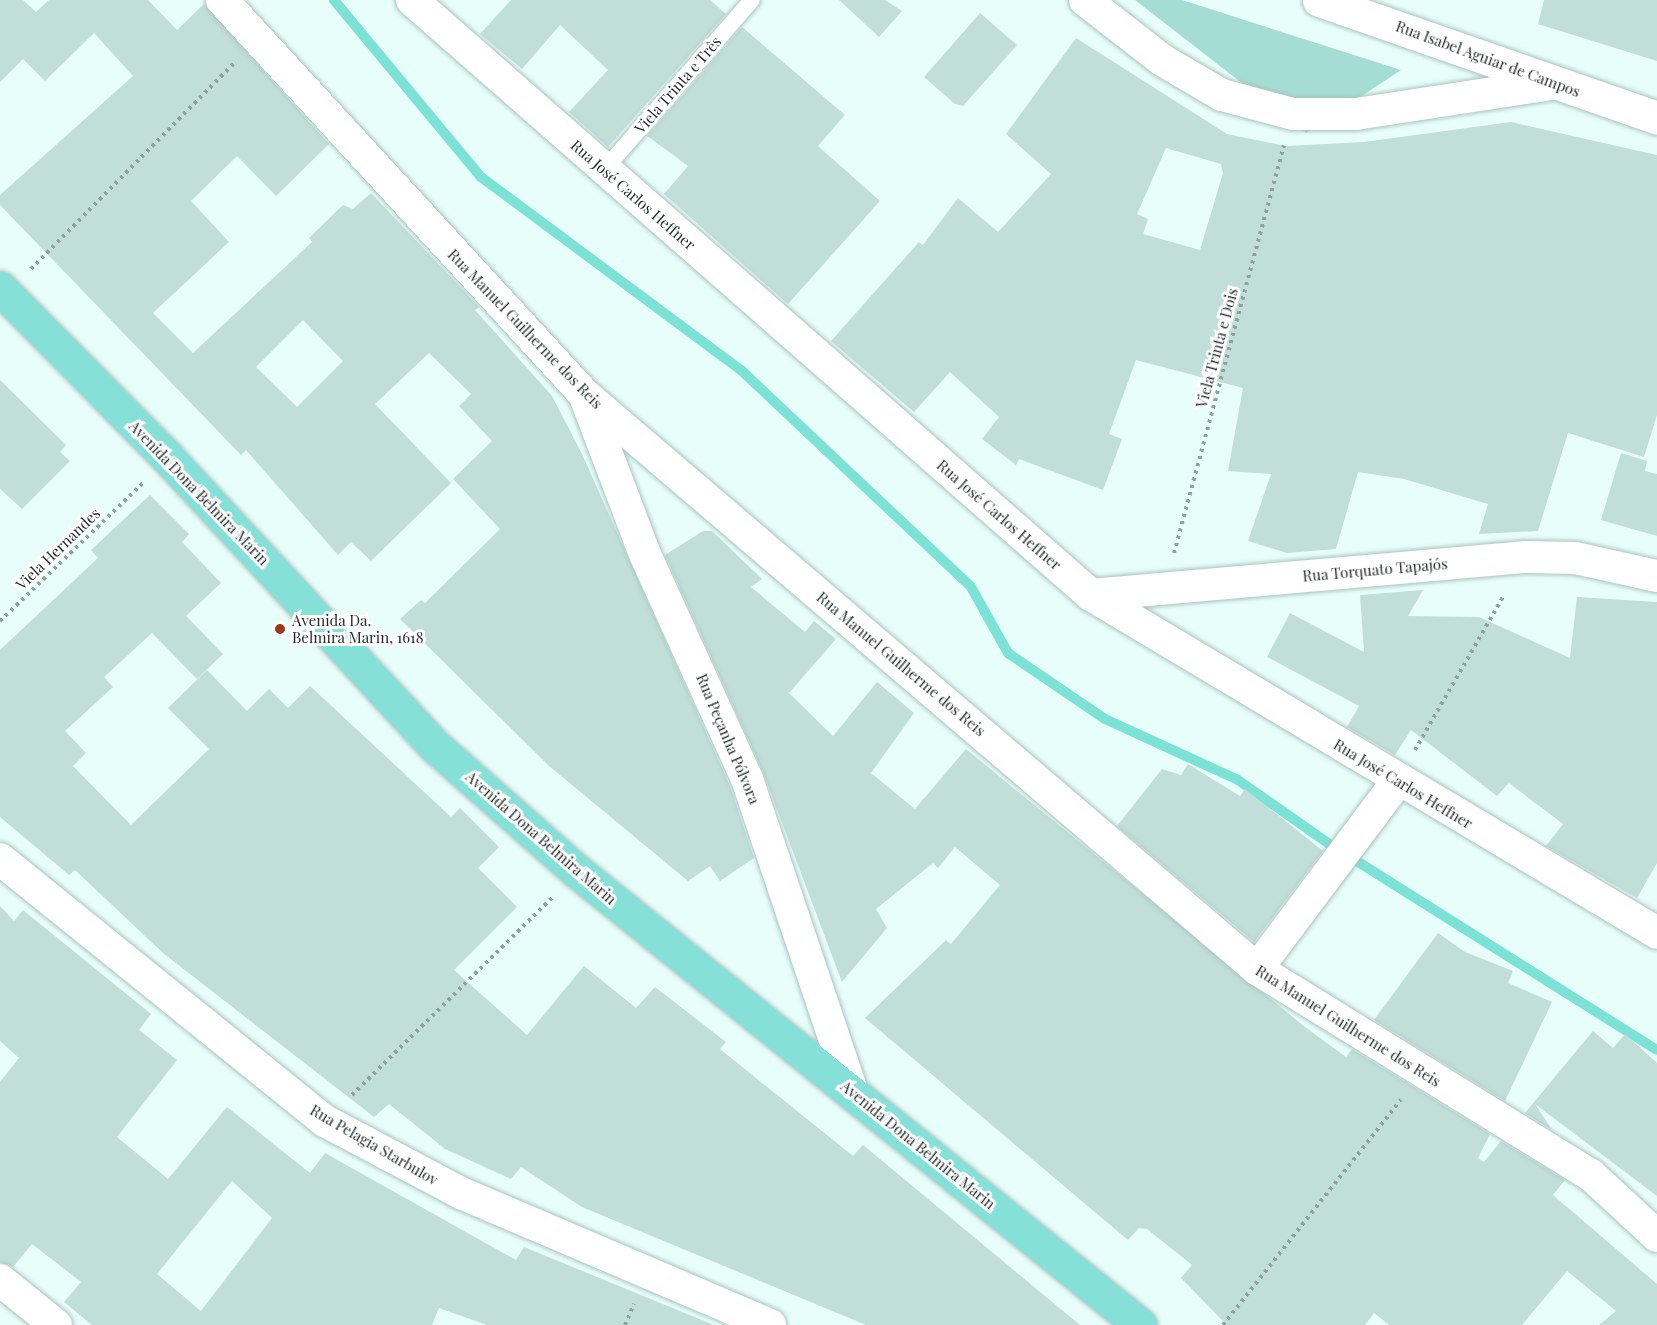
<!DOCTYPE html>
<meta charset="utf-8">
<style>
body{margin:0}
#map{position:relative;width:1657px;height:1325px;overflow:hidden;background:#e8fefb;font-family:"Playfair Display",serif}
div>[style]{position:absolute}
.green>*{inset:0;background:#a5ddd5}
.stream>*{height:10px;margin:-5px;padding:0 5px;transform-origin:5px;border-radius:5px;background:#7be2d5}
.building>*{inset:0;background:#c2ded9}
.path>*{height:4px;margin-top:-2px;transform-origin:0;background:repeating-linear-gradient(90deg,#8fa19e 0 3px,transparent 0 7.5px)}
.roads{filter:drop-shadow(0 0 2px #a8c3bf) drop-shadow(0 0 2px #a8c3bf)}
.lane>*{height:16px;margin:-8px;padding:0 8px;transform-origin:8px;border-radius:8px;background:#fff}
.street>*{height:32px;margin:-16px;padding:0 16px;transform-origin:16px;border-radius:16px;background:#fff}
.secondary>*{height:33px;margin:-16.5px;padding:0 16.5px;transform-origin:16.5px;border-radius:16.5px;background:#fff}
.primary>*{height:33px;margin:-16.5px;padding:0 16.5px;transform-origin:16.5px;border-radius:16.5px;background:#85e0d7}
.dots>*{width:16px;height:16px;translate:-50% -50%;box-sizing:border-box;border:3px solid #fff;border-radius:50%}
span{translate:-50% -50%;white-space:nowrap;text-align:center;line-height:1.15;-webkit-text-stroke:6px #fff;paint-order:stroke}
.street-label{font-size:15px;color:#1e2927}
.poi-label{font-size:15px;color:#1e2927}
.left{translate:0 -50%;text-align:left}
</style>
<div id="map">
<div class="green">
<i style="clip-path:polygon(1135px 0,1182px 0,1401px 70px,1306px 133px)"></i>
</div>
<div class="stream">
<i style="left:334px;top:0;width:230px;rotate:50.3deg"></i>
<i style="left:481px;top:177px;width:324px;rotate:36.6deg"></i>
<i style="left:741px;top:370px;width:316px;rotate:43.3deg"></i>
<i style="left:971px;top:587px;width:76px;rotate:60.7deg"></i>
<i style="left:1008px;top:653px;width:117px;rotate:34.2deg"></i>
<i style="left:1105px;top:719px;width:146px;rotate:24.6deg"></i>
<i style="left:1238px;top:780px;width:113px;rotate:35deg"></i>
<i style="left:1352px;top:858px;width:360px;rotate:32.2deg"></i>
</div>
<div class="building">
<i style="clip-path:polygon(evenodd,0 0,23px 0,36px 12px,49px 0,148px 0,177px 30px,204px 4px,329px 144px,276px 196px,237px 156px,191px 201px,229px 242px,153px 313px,193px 353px,312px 242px,309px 238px,343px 205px,353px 209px,371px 193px,479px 307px,475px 310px,552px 396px,582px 454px,730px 786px,754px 858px,720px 881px,710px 866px,688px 881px,549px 766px,400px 619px,421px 600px,425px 603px,500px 529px,453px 479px,492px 441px,459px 406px,471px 394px,429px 353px,375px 404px,451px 483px,371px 561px,351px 542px,338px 555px,246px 450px,241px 455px,0 205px,0 195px,133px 76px,94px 33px,45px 81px,23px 59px,0 82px,0 0,303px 320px,343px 361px,297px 407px,256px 367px,303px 320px)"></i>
<i style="clip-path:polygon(511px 0,710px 0,726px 14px,608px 147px,569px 112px,608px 70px,560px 25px,522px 69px,480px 34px)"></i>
<i style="clip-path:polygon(839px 0,885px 0,902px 11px,879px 37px)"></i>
<i style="clip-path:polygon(1544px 0,1657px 0,1657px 61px,1538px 24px)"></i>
<i style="clip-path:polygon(980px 13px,1017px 45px,963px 106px,955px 104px,924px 77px)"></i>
<i style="clip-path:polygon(742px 27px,845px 115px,818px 146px,880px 201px,788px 304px,664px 194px,688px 166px,647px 136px)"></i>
<i style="clip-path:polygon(evenodd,1076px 38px,1227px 134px,1286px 146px,1364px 142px,1511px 122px,1657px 155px,1657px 415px,1644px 457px,1568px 433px,1538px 531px,1479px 534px,1488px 504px,1404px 479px,1358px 472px,1336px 549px,1287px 553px,1248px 541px,1271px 474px,1228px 471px,1243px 388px,1136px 360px,1109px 434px,1122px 439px,1103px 490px,1019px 459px,1016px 465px,982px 439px,999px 417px,950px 372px,914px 412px,831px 341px,919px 242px,923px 245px,958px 198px,998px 232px,1051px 174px,1006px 134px,1076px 38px,1166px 148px,1221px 164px,1223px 173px,1200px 250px,1143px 234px,1148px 219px,1137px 214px,1166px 148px)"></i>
<i style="clip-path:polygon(0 380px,66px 445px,60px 452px,70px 461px,22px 509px,0 489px)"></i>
<i style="clip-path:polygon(1621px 453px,1647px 461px,1645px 471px,1657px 474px,1657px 536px,1601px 520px)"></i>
<i style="clip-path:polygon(150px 495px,189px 534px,182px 542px,221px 583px,186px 616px,223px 654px,197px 679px,152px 633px,104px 677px,113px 687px,65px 731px,86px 753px,73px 766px,131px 825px,209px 749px,168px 708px,207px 670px,247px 711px,269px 689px,288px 708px,310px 686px,451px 817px,460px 808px,499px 847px,478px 868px,517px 907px,454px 970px,527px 1035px,584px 966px,636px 1008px,655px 987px,726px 1042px,720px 1049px,853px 1156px,863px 1145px,1080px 1325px,866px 1325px,582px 1207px,521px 1167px,511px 1179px,445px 1149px,389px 1104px,374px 1117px,163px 953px,75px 870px,69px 875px,0 817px,0 650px,98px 558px,91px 550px)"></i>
<i style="clip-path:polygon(703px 531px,712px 531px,762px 579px,751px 587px,805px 632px,814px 621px,836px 639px,789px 693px,833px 736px,877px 682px,914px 713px,871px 773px,915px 809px,966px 749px,1305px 1027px,1346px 1057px,1352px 1049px,1490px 1134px,1478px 1158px,1484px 1162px,1501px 1141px,1565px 1180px,1553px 1195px,1657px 1284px,1657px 1325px,1599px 1325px,1616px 1311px,1567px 1271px,1522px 1325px,1389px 1325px,1374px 1313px,1365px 1325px,1227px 1325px,1181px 1278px,1192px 1265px,1147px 1229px,1139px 1228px,1128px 1240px,865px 1018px,946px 940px,951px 944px,1000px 885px,955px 847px,938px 868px,933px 863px,876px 909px,887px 928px,842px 982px,763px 772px,665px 555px)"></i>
<i style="clip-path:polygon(1423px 590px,1408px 616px,1479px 617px,1570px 658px,1577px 597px,1657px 602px,1657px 863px,1637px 898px,1546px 846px,1563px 824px,1509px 783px,1497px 796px,1411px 730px,1395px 755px,1347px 727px,1359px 706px,1267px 657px,1290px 613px,1364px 652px,1360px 595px)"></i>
<i style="clip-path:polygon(1188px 764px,1240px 796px,1245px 789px,1323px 851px,1254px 942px,1117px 826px,1162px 769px,1181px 775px)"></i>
<i style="clip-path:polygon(evenodd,0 906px,14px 921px,23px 910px,151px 1014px,139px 1030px,177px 1060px,117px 1137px,168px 1179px,227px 1107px,310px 1173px,325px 1153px,516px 1260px,524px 1247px,714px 1325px,487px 1325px,439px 1308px,432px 1325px,92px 1325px,64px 1302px,81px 1282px,32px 1244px,13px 1267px,0 1262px,0 1082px,19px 1058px,0 1041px,0 906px,232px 1181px,272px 1218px,201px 1311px,157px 1274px,232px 1181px)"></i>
<i style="clip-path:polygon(1438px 933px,1465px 952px,1513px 971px,1508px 983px,1552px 1002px,1505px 1101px,1374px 1020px)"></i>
<i style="clip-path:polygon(1593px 1031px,1613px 1048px,1625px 1034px,1657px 1063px,1657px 1196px,1535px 1104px,1552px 1130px,1525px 1113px)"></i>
</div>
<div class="path">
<i style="left:31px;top:269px;width:289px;rotate:-45.4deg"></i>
<i style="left:1174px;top:553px;width:422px;rotate:-74.9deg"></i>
<i style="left:0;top:621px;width:200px;rotate:-44deg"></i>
<i style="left:1415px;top:750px;width:179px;rotate:-60.1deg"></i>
<i style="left:352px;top:1095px;width:284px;rotate:-44.6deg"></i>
<i style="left:625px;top:1325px;width:23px;rotate:-67deg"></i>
<i style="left:1223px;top:1325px;width:287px;rotate:-51.7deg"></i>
</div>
<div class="roads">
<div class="lane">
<i style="left:604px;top:170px;width:225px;rotate:-49deg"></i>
</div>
<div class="street">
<i style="left:222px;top:0;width:536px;rotate:47.42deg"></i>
<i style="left:585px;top:395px;width:884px;rotate:40.5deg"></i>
<i style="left:1257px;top:969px;width:392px;rotate:31.7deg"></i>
<i style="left:1591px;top:1175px;width:90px;rotate:42.7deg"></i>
<i style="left:412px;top:0;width:903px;rotate:41.23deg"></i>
<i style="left:1091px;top:595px;width:659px;rotate:30.84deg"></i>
<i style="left:1085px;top:0;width:98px;rotate:37.9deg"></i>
<i style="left:1162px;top:60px;width:69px;rotate:30.3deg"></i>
<i style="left:1222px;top:95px;width:73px;rotate:15deg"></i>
<i style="left:1293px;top:114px;width:63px"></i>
<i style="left:1356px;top:114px;width:198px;rotate:-8.7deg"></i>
<i style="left:586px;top:399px;width:164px;rotate:69.2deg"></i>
<i style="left:644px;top:552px;width:249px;rotate:65.6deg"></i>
<i style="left:747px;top:779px;width:329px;rotate:71.4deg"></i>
<i style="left:1091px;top:595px;width:437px;rotate:-5deg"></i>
<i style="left:1526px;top:557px;width:49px;rotate:1.2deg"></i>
<i style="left:1575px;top:558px;width:84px;rotate:12.4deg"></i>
<i style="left:0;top:859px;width:417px;rotate:38.9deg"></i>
<i style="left:325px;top:1121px;width:154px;rotate:27.9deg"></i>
<i style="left:461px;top:1193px;width:336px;rotate:23.1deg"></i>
<i style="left:1257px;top:969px;width:234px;rotate:-53.2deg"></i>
<i style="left:0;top:1280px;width:72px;rotate:38.8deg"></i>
</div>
<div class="secondary">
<i style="left:1319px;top:0;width:358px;rotate:19.2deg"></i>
</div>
<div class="primary">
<i style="left:0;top:288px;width:239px;rotate:45.3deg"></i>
<i style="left:168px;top:458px;width:394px;rotate:47.2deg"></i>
<i style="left:436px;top:747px;width:189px;rotate:41.4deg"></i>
<i style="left:578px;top:872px;width:722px;rotate:38.87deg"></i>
</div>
</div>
<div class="dots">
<i style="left:280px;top:629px;background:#9f371c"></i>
</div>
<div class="street-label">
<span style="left:1488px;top:59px;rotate:20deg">Rua Isabel Aguiar de Campos</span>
<span style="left:678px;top:85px;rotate:-49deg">Viela Trinta e Três</span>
<span style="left:633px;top:195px;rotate:41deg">Rua José Carlos Heffner</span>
<span style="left:525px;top:329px;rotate:46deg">Rua Manuel Guilherme dos Reis</span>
<span style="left:1217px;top:348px;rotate:-75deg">Viela Trinta e Dois</span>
<span style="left:199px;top:493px;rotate:46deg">Avenida Dona Belmira Marin</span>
<span style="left:999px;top:515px;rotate:41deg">Rua José Carlos Heffner</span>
<span style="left:58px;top:549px;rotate:-44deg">Viela Hernandes</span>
<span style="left:1375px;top:570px;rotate:-5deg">Rua Torquato Tapajós</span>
<span style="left:901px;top:664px;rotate:40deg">Rua Manuel Guilherme dos Reis</span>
<span style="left:728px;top:739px;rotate:67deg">Rua Peçanha Pólvora</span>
<span style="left:1403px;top:784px;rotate:31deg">Rua José Carlos Heffner</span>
<span style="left:541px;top:838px;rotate:41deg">Avenida Dona Belmira Marin</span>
<span style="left:1348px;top:1026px;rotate:32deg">Rua Manuel Guilherme dos Reis</span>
<span style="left:374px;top:1145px;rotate:30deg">Rua Pelagia Starbulov</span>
<span style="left:918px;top:1145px;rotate:39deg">Avenida Dona Belmira Marin</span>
</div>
<div class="poi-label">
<span class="left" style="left:292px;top:629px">Avenida Da.<br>Belmira Marin, 1618</span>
</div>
</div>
